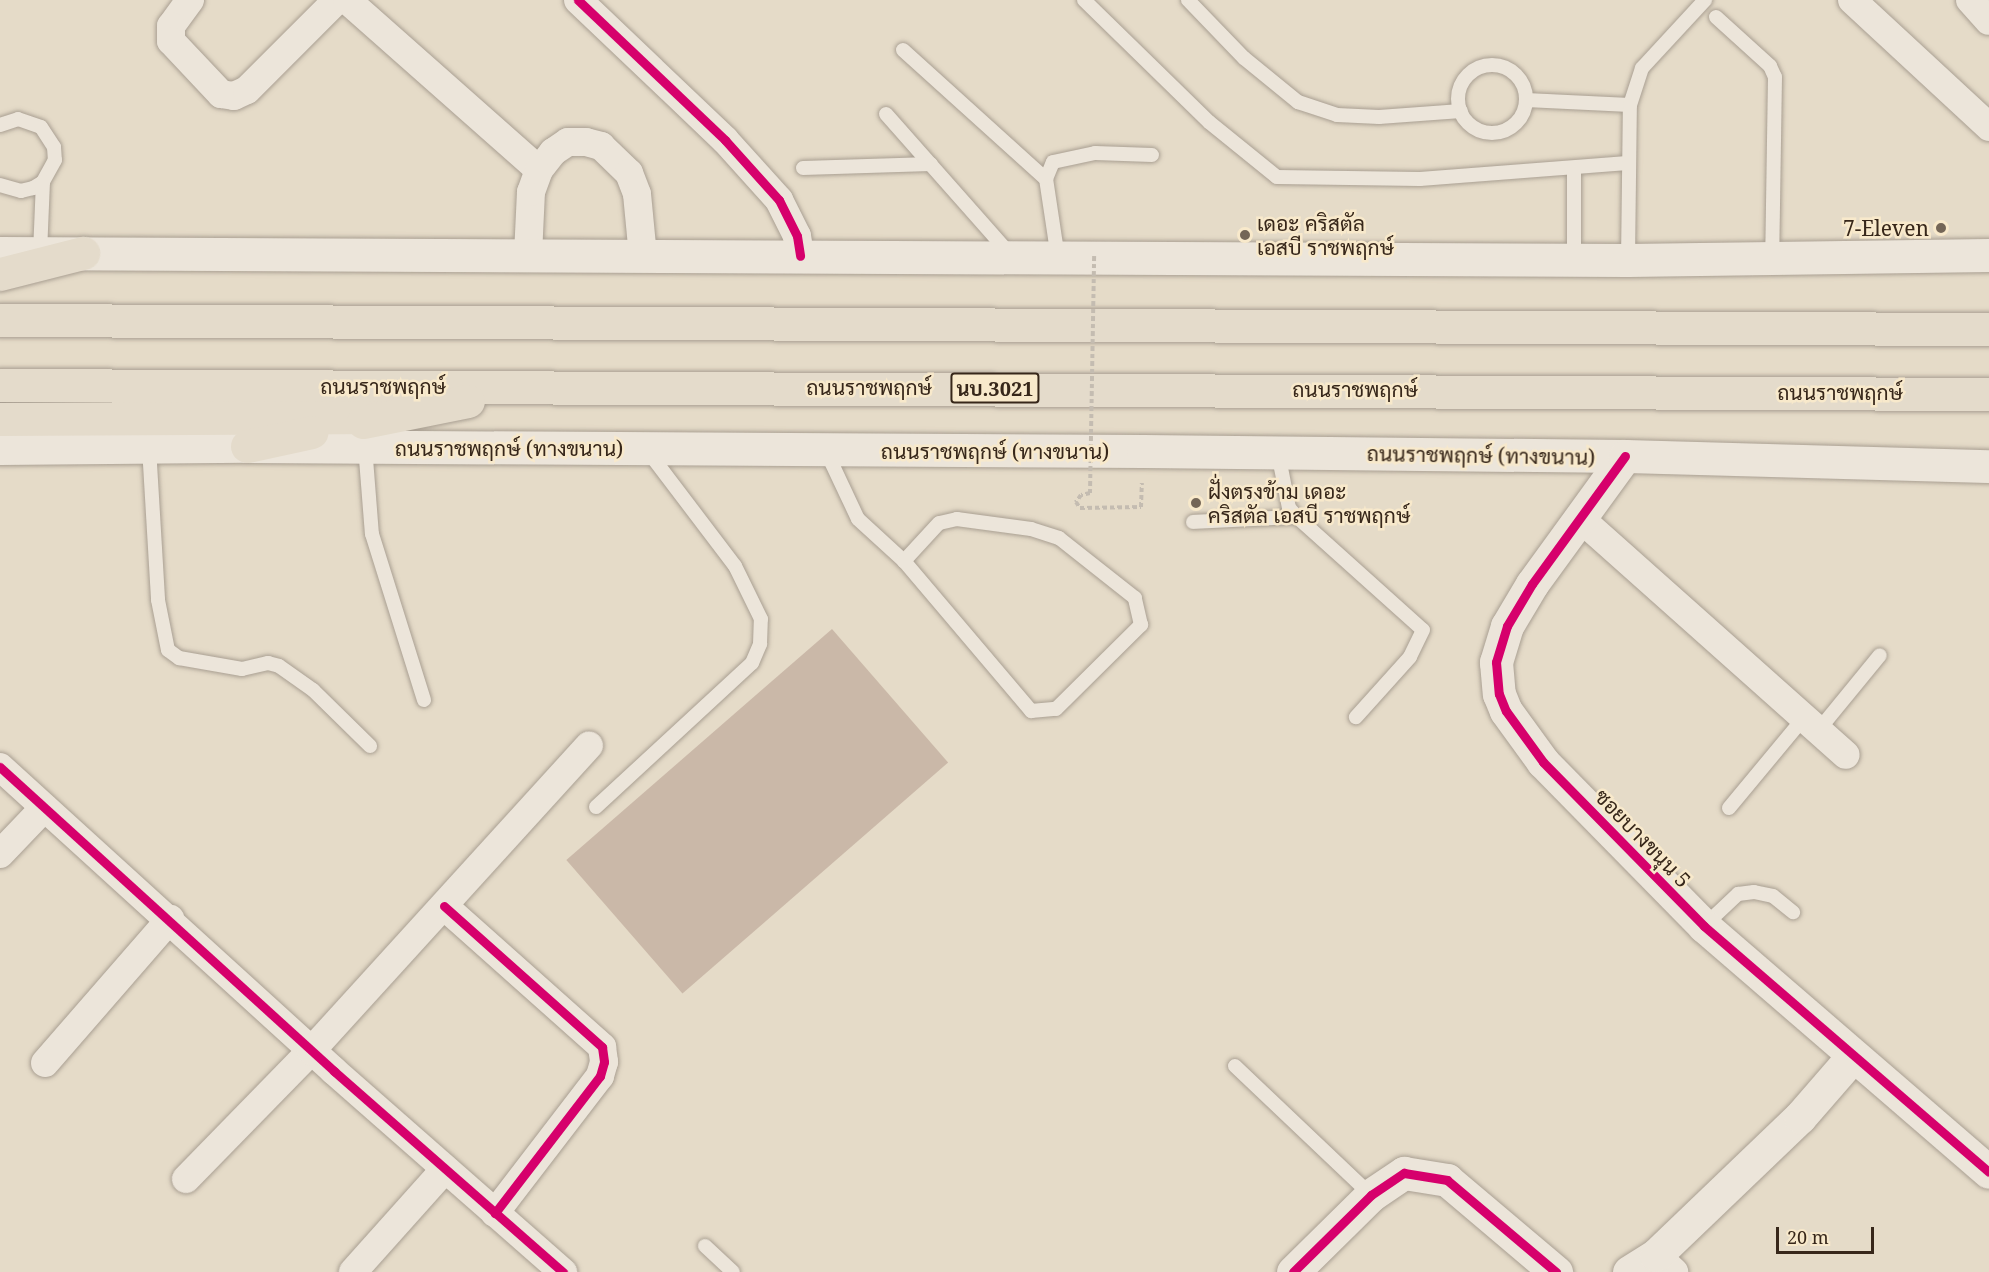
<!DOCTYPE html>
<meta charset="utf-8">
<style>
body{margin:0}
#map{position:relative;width:1989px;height:1272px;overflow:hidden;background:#e5dbc8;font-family:"Noto Serif",Sarabun,serif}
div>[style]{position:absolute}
.building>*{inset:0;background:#cab8a8;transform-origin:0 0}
.path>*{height:4px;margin-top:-2px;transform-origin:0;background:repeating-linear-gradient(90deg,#c4bcb1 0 4.5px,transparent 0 7.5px)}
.roads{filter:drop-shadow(0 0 2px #a99f92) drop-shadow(0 0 2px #a99f92)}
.service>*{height:14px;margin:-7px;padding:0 7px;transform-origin:7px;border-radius:7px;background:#ece5da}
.service>.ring{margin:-7px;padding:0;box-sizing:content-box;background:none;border:14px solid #ece5da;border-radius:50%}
.minor>*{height:28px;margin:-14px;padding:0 14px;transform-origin:14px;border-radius:14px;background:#ece5da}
.tertiary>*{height:33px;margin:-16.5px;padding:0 16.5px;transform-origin:16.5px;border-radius:16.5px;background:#ece5da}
.secondary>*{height:33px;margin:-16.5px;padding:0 16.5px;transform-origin:16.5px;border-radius:16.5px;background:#ece5da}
.primary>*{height:33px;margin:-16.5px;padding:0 16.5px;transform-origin:16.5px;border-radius:16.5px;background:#e4dbcb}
.path-bridge>*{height:4px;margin-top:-2px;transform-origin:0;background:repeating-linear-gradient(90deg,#c4bcb1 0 4.5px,transparent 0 7.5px)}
.cycleway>*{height:9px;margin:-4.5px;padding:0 4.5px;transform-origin:4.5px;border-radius:4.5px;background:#d6006c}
.dots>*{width:16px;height:16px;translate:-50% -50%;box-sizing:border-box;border:3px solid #f8e9cb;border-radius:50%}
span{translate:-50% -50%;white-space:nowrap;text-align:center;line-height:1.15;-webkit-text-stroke:5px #f8e9cb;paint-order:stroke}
.shield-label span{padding:2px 4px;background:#f8e9cb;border:2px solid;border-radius:4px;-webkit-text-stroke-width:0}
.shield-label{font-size:20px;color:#37271a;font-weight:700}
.poi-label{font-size:21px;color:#37271a}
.left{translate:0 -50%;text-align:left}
.right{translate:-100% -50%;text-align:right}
.street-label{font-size:21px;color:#37271a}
.scale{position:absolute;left:1776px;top:1227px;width:98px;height:27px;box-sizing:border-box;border:3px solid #37271a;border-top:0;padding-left:8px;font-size:18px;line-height:21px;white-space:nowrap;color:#37271a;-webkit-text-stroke:4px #f8e9cb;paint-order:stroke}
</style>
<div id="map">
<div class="building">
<i style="left:832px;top:629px;width:177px;height:352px;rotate:49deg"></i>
</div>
<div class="path">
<i style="left:1090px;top:493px;width:9px;rotate:167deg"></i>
<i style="left:1081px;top:495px;width:9px;rotate:126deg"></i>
<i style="left:1076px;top:502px;width:7px;rotate:56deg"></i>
<i style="left:1080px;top:508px;width:61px;rotate:-0.9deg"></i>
<i style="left:1141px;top:507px;width:24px;rotate:-88deg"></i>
</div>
<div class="roads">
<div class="service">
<i style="left:1084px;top:0;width:175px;rotate:44.3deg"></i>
<i style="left:1209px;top:122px;width:87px;rotate:39deg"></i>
<i style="left:1277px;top:177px;width:143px;rotate:0.8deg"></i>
<i style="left:1420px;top:179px;width:208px;rotate:-4.4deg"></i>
<i style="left:1188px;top:0;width:81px;rotate:46deg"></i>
<i style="left:1244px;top:58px;width:70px;rotate:39.2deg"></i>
<i style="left:1298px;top:102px;width:41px;rotate:18.4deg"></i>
<i style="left:1337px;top:115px;width:42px;rotate:2.7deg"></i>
<i style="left:1379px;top:117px;width:82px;rotate:-4.2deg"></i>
<i style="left:1716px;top:17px;width:73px;rotate:42.2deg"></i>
<i style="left:1770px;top:66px;width:12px;rotate:66deg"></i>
<i style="left:1775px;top:77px;width:181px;rotate:90.9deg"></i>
<i style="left:903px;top:50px;width:193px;rotate:42.1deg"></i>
<i class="ring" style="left:1458px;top:65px;width:54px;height:54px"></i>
<i style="left:1526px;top:100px;width:104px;rotate:2.8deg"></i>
<i style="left:886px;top:114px;width:187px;rotate:48.5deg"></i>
<i style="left:0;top:125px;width:19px;rotate:-18deg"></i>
<i style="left:18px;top:119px;width:24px;rotate:19deg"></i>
<i style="left:41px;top:127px;width:24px;rotate:57deg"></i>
<i style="left:54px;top:147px;width:13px;rotate:86deg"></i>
<i style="left:55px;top:160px;width:25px;rotate:119deg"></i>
<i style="left:43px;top:182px;width:12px;rotate:149deg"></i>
<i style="left:33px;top:188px;width:12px;rotate:166deg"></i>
<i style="left:21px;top:191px;width:22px;rotate:-164deg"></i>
<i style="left:803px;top:168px;width:128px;rotate:-1.8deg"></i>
<i style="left:1574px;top:168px;width:92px;rotate:90deg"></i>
<i style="left:40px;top:253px;width:71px;rotate:-87.6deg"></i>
<i style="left:1058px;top:258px;width:80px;rotate:-98.6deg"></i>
<i style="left:1046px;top:179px;width:18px;rotate:-68deg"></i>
<i style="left:1053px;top:162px;width:43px;rotate:-12.1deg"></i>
<i style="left:1095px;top:153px;width:57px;rotate:2deg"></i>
<i style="left:1628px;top:260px;width:155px;rotate:-89.3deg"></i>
<i style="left:1630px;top:105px;width:39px;rotate:-72deg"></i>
<i style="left:1642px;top:68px;width:93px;rotate:-47.2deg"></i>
<i style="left:365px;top:446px;width:88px;rotate:85.5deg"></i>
<i style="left:372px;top:534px;width:174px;rotate:72.6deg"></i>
<i style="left:149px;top:447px;width:153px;rotate:86.6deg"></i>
<i style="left:158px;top:600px;width:51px;rotate:78.7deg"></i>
<i style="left:168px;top:650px;width:14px;rotate:36deg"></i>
<i style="left:179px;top:658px;width:64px;rotate:9.9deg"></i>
<i style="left:242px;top:669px;width:27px;rotate:-13deg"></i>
<i style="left:268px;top:663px;width:11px;rotate:15deg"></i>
<i style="left:279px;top:666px;width:42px;rotate:35.2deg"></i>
<i style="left:313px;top:690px;width:80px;rotate:44.5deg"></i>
<i style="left:826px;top:451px;width:75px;rotate:64.8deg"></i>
<i style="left:858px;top:519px;width:62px;rotate:42.4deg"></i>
<i style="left:904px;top:561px;width:197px;rotate:49.7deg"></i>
<i style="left:1031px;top:711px;width:25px;rotate:-5deg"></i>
<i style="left:1056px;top:709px;width:120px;rotate:-44.7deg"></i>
<i style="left:1141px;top:625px;width:28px;rotate:-103deg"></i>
<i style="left:1135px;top:598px;width:97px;rotate:-141.7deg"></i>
<i style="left:1059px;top:538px;width:29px;rotate:-162deg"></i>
<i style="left:1031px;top:529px;width:75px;rotate:-172.3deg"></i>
<i style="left:957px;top:519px;width:18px;rotate:167deg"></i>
<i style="left:939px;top:523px;width:52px;rotate:132.6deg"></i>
<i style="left:1278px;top:453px;width:56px;rotate:78.7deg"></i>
<i style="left:1289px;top:508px;width:12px;rotate:48deg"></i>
<i style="left:1297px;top:517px;width:169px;rotate:41.9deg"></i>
<i style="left:1423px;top:630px;width:30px;rotate:116deg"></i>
<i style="left:1410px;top:657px;width:81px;rotate:132deg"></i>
<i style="left:1193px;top:522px;width:104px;rotate:-2.8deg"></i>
<i style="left:1817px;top:732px;width:99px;rotate:-50.7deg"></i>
<i style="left:596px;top:807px;width:212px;rotate:-42.7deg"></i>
<i style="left:752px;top:663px;width:21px;rotate:-67deg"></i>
<i style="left:760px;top:644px;width:25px;rotate:-88deg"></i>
<i style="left:761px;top:619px;width:59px;rotate:-116.1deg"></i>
<i style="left:735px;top:566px;width:146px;rotate:-127.2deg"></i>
<i style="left:1729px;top:808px;width:116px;rotate:-50.3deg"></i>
<i style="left:1704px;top:926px;width:47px;rotate:-43.3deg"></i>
<i style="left:1738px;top:894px;width:16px;rotate:-7deg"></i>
<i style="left:1754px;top:892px;width:19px;rotate:12deg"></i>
<i style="left:1773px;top:896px;width:26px;rotate:39deg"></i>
<i style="left:1235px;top:1066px;width:187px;rotate:43.5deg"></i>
<i style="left:705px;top:1246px;width:38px;rotate:43deg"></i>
</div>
<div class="minor">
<i style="left:190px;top:0;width:32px;rotate:126deg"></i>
<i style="left:171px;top:26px;width:15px;rotate:90deg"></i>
<i style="left:171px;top:41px;width:73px;rotate:46.7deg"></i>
<i style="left:221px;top:94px;width:13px;rotate:9deg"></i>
<i style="left:234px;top:96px;width:14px;rotate:-25deg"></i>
<i style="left:247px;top:90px;width:127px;rotate:-45deg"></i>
<i style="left:347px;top:0;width:256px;rotate:41.5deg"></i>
<i style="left:578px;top:0;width:203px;rotate:43.6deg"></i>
<i style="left:725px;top:140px;width:81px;rotate:48deg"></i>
<i style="left:779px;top:200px;width:40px;rotate:63.4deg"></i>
<i style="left:797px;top:236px;width:20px;rotate:81deg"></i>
<i style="left:1852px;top:0;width:187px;rotate:42.8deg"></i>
<i style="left:1970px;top:0;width:28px;rotate:48deg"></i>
<i style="left:528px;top:255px;width:63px;rotate:-87.3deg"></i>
<i style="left:531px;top:192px;width:23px;rotate:-70deg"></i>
<i style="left:539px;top:170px;width:23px;rotate:-52deg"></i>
<i style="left:553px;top:152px;width:18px;rotate:-34deg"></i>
<i style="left:568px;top:142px;width:18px"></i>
<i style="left:586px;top:142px;width:16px;rotate:15deg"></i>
<i style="left:601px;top:146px;width:39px;rotate:44deg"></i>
<i style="left:629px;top:173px;width:22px;rotate:69deg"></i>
<i style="left:637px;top:194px;width:62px;rotate:84.5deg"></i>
<i style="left:1582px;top:520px;width:353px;rotate:41.7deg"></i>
<i style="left:0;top:767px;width:452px;rotate:42.3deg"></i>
<i style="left:334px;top:1071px;width:305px;rotate:41.3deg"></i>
<i style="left:0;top:854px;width:64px;rotate:-46.3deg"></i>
<i style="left:444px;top:906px;width:212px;rotate:41.7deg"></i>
<i style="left:602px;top:1047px;width:15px;rotate:82deg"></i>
<i style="left:604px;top:1062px;width:15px;rotate:106deg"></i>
<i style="left:600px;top:1076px;width:173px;rotate:127.5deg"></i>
<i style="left:45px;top:1063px;width:191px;rotate:-49deg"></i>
<i style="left:186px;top:1179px;width:179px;rotate:-45.7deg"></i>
<i style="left:311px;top:1051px;width:413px;rotate:-47.7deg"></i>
<i style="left:1656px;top:1255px;width:25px;rotate:43deg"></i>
<i style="left:353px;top:1272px;width:138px;rotate:-48.2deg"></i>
</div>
<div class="tertiary">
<i style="left:1625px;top:456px;width:158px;rotate:126deg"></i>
<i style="left:1532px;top:584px;width:49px;rotate:120.8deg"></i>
<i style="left:1507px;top:626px;width:38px;rotate:107deg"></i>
<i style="left:1496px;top:662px;width:32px;rotate:85deg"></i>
<i style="left:1499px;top:694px;width:18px;rotate:68deg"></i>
<i style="left:1506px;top:711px;width:63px;rotate:54deg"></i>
<i style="left:1543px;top:762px;width:230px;rotate:45.5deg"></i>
<i style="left:1704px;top:926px;width:376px;rotate:40.8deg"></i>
<i style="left:1293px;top:1272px;width:110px;rotate:-44.6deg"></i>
<i style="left:1371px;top:1195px;width:40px;rotate:-34deg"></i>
<i style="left:1404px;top:1173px;width:44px;rotate:9.2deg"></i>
<i style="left:1447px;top:1180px;width:143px;rotate:40.2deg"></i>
<i style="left:1629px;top:1272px;width:32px;rotate:-32deg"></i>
<i style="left:1656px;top:1255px;width:199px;rotate:-43.8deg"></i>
<i style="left:1800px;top:1117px;width:81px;rotate:-49deg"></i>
</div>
<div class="secondary">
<i style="left:0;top:253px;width:1628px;rotate:0.25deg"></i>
<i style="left:1628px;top:260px;width:361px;rotate:-0.8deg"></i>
<i style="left:0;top:448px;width:247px;rotate:-0.5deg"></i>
<i style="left:247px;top:446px;width:896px;rotate:0.32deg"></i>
<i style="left:1143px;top:451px;width:482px;rotate:0.6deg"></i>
<i style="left:1625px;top:456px;width:364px;rotate:1.6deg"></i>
</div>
<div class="primary">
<i style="left:0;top:274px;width:86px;rotate:-14.2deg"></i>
<i style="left:0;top:320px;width:1989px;rotate:0.26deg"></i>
<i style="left:0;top:385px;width:1989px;rotate:0.26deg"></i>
<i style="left:0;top:419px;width:385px;rotate:-0.3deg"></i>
<i style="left:363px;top:422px;width:107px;rotate:-11.3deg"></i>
<i style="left:247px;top:446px;width:66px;rotate:-12.2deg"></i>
</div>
</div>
<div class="path-bridge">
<i style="left:1090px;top:493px;width:240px;rotate:-89deg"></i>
</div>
<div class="cycleway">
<i style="left:578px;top:0;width:203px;rotate:43.6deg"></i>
<i style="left:725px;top:140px;width:81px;rotate:48deg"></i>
<i style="left:779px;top:200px;width:40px;rotate:63.4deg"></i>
<i style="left:797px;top:236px;width:20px;rotate:81deg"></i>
<i style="left:1625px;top:456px;width:158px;rotate:126deg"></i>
<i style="left:1532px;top:584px;width:49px;rotate:120.8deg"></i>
<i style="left:1507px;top:626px;width:38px;rotate:107deg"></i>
<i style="left:1496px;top:662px;width:32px;rotate:85deg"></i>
<i style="left:1499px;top:694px;width:18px;rotate:68deg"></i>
<i style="left:1506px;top:711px;width:63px;rotate:54deg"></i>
<i style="left:1543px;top:762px;width:230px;rotate:45.5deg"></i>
<i style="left:1704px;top:926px;width:376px;rotate:40.8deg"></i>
<i style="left:0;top:767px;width:452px;rotate:42.3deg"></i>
<i style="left:334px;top:1071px;width:305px;rotate:41.3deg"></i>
<i style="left:444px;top:906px;width:212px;rotate:41.7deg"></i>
<i style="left:602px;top:1047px;width:15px;rotate:82deg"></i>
<i style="left:604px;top:1062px;width:15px;rotate:106deg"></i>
<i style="left:600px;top:1076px;width:173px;rotate:127.5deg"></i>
<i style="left:1293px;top:1272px;width:110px;rotate:-44.6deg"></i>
<i style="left:1371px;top:1195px;width:40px;rotate:-34deg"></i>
<i style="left:1404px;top:1173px;width:44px;rotate:9.2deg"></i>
<i style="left:1447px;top:1180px;width:143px;rotate:40.2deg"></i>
</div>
<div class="dots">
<i style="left:1941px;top:228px;background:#746657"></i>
<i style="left:1245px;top:235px;background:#746657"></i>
<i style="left:1196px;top:503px;background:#746657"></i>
</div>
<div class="shield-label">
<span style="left:995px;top:388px">นบ.3021</span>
</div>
<div class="poi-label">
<span class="left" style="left:1257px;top:235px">เดอะ คริสตัล<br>เอสบี ราชพฤกษ์</span>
<span class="right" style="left:1929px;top:228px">7-Eleven</span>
<span class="left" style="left:1208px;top:503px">ฝั่งตรงข้าม เดอะ<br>คริสตัล เอสบี ราชพฤกษ์</span>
</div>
<div class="street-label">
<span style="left:383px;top:386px">ถนนราชพฤกษ์</span>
<span style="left:869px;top:387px">ถนนราชพฤกษ์</span>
<span style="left:1355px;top:389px">ถนนราชพฤกษ์</span>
<span style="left:1840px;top:392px">ถนนราชพฤกษ์</span>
<span style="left:509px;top:448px">ถนนราชพฤกษ์ (ทางขนาน)</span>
<span style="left:995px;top:451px">ถนนราชพฤกษ์ (ทางขนาน)</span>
<span style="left:1481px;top:455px;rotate:1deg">ถนนราชพฤกษ์ (ทางขนาน)</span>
<span style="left:1643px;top:838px;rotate:46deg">ซอยบางขนุน 5</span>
</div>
<div class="scale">20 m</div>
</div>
